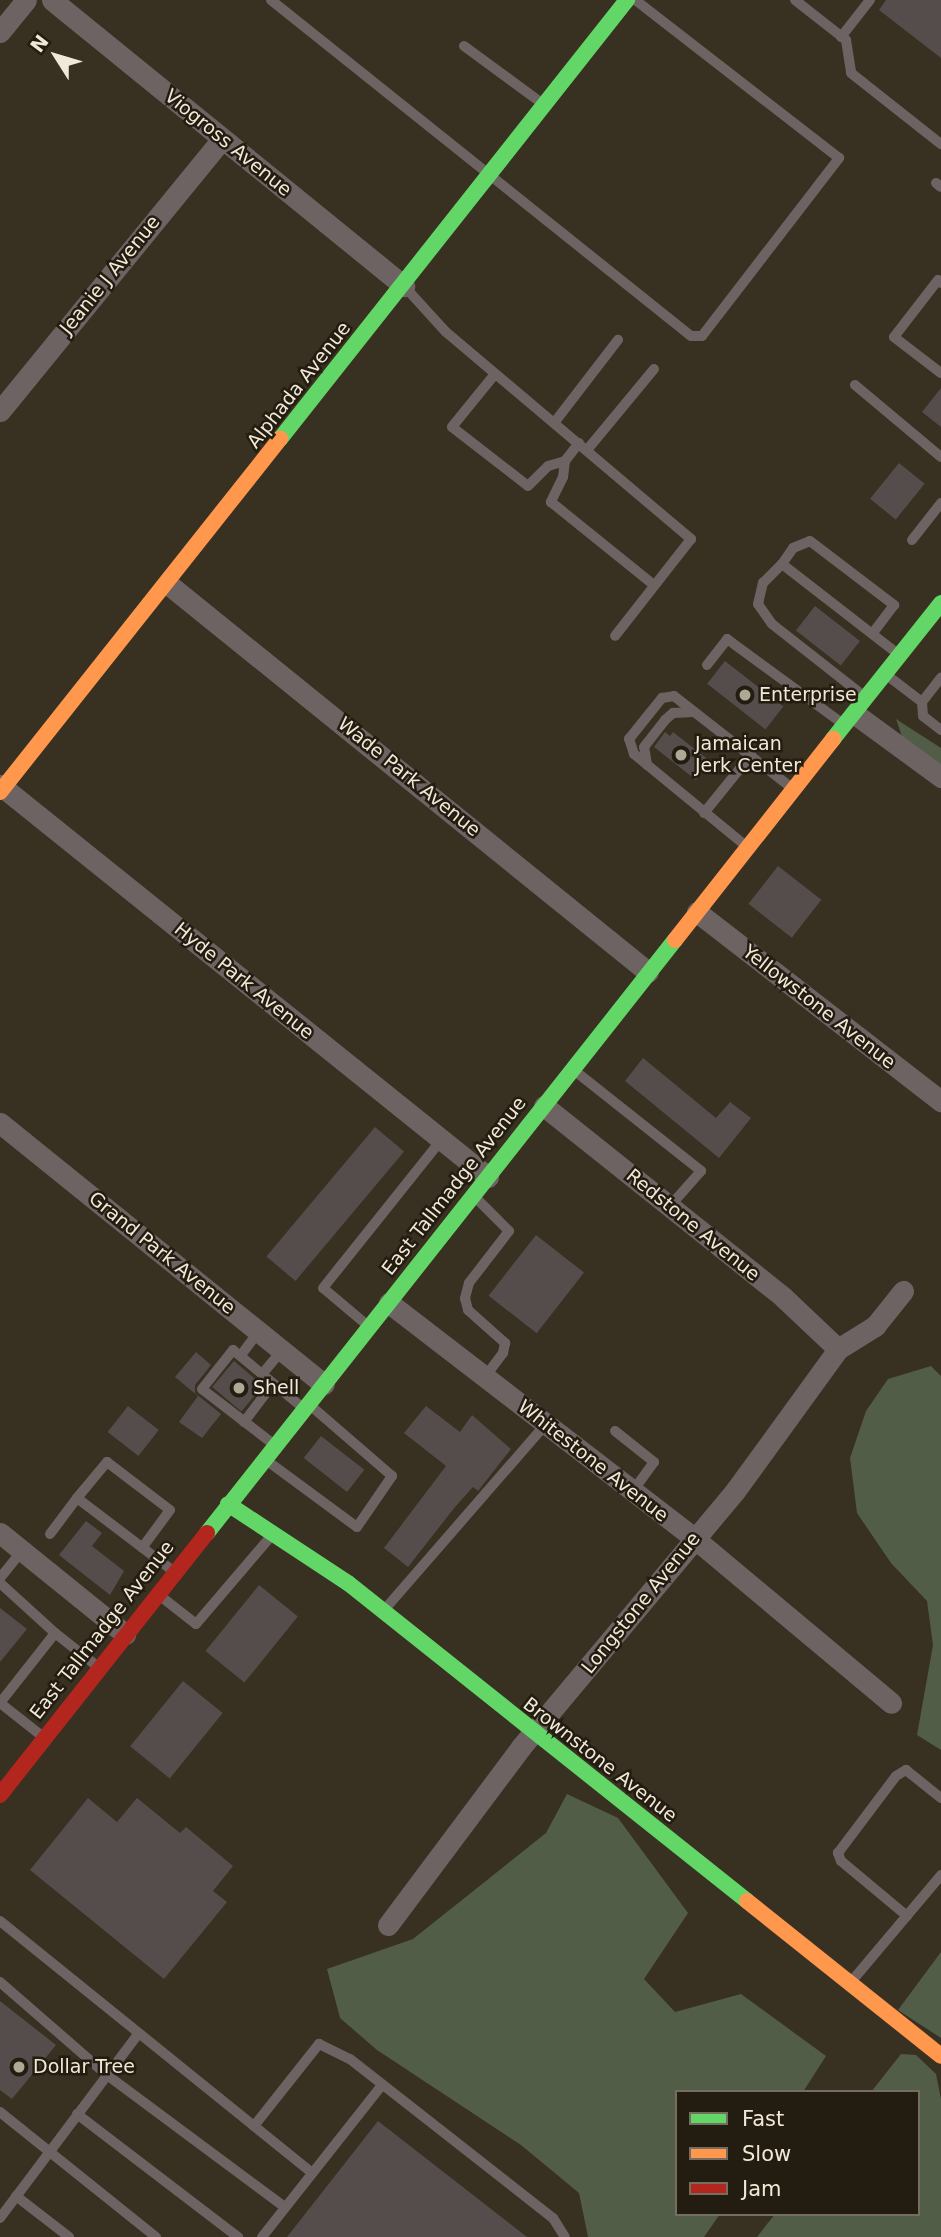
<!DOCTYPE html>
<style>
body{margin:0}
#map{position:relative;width:941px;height:2237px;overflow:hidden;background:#383021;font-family:"DejaVu Sans",sans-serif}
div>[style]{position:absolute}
.forest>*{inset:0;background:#525d47}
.building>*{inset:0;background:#544d4c;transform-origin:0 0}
.lane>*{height:10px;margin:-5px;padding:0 5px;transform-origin:5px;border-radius:5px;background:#6e6363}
.street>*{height:21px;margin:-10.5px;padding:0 10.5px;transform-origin:10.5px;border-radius:10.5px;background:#6e6363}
.fast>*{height:16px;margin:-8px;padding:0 8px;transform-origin:8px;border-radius:8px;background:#63d668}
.slow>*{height:16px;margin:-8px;padding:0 8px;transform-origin:8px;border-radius:8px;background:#ff974d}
.jam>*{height:16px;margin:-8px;padding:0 8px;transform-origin:8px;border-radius:8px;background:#b3261e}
.dots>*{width:19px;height:19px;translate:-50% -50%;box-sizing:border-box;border:4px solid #231c10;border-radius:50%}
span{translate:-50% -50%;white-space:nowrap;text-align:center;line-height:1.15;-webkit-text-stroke:5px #231c10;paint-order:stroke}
.street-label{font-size:19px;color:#f1e8d7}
.poi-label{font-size:19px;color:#f1e8d7}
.left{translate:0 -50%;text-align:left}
.legend{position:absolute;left:675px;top:2090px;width:245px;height:126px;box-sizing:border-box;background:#231c10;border:2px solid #756e60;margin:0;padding:9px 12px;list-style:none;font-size:21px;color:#f1e8d7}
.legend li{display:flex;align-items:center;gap:14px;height:35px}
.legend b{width:35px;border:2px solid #756e60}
.north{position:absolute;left:21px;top:21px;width:70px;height:70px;-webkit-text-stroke:5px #231c10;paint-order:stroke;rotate:307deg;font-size:19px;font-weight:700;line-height:28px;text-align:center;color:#f1e8d7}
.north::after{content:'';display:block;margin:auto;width:24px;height:32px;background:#f1e8d7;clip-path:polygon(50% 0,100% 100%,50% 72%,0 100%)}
</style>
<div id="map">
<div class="forest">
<i style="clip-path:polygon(896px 719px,941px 748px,941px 771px,906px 748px)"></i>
<i style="clip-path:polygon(931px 1366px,941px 1376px,941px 1750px,917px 1735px,933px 1645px,927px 1601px,891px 1563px,857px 1513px,850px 1458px,866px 1411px,888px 1379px)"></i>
<i style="clip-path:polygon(567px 1794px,618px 1818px,688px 1913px,644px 1979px,675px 2012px,741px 1994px,826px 2056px,803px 2092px,677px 2092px,677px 2214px,720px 2214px,704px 2237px,588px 2237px,579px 2193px,521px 2145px,377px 2050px,340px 2018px,327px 1969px,413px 1939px,546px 1833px)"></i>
<i style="clip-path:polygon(941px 1952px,941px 2038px,898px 2010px)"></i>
<i style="clip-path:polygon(901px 2054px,916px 2055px,936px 2074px,941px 2099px,941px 2237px,757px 2237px,775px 2214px,918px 2214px,918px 2092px,871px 2092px)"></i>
</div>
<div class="building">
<i style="clip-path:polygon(886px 0,941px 0,941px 58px,879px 10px)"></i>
<i style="clip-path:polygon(941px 388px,941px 427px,922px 412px)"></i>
<i style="left:899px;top:463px;width:33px;height:46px;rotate:39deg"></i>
<i style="left:815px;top:606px;width:57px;height:31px;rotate:38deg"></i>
<i style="left:725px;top:661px;width:74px;height:29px;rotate:38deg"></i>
<i style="clip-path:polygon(665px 732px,670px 736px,673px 732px,710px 761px,696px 780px,654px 747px)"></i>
<i style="left:778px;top:866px;width:55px;height:48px;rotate:38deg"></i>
<i style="clip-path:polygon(643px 1058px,716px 1118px,730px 1102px,751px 1118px,719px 1158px,625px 1081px)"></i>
<i style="left:375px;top:1127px;width:38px;height:169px;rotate:40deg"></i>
<i style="left:536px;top:1235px;width:61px;height:77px;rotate:38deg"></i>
<i style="clip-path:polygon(196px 1352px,211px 1365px,195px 1385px,195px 1393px,221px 1414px,202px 1438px,179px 1422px,198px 1396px,175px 1377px)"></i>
<i style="left:234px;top:1361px;width:38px;height:34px;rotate:40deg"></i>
<i style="left:128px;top:1406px;width:39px;height:33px;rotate:38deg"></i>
<i style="clip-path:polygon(426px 1406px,460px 1432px,472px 1415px,511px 1449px,478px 1491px,473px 1487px,455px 1507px,408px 1567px,384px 1548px,446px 1466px,404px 1433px)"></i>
<i style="left:321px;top:1436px;width:55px;height:28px;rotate:38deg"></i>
<i style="clip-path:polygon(86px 1521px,102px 1533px,92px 1546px,124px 1571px,110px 1595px,59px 1555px)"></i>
<i style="left:259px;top:1585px;width:50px;height:85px;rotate:39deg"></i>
<i style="clip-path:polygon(0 1608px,27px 1629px,0 1662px)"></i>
<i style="left:183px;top:1681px;width:51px;height:84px;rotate:39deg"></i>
<i style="clip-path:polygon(88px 1798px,117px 1822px,137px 1798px,180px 1833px,186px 1827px,233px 1866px,213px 1891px,227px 1902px,164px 1979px,30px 1870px)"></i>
<i style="clip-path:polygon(0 2001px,56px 2045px,12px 2099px,0 2090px)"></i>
<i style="clip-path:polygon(378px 2121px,527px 2237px,287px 2237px)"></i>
</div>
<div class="lane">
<i style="left:271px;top:0;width:538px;rotate:38.66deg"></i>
<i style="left:691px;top:336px;width:11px"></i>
<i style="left:702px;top:336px;width:225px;rotate:-52.4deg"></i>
<i style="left:839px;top:158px;width:258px;rotate:-142.2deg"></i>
<i style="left:795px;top:0;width:65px;rotate:38.1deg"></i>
<i style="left:846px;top:40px;width:33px;rotate:81deg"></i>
<i style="left:851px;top:73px;width:115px;rotate:38.3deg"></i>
<i style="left:841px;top:37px;width:47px;rotate:-51.9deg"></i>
<i style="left:464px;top:46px;width:98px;rotate:36.3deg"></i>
<i style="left:936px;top:183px;width:6px;rotate:39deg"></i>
<i style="left:941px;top:283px;width:4px;rotate:-135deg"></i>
<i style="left:938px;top:280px;width:72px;rotate:127.7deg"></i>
<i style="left:894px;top:337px;width:59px;rotate:37.5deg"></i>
<i style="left:404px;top:286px;width:62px;rotate:47.6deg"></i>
<i style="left:446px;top:332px;width:321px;rotate:40.2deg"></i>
<i style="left:691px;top:539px;width:123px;rotate:128.1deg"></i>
<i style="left:495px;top:374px;width:68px;rotate:129.1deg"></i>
<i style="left:452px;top:427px;width:96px;rotate:37.8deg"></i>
<i style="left:528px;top:486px;width:28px;rotate:-45deg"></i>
<i style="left:548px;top:466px;width:18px;rotate:-16deg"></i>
<i style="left:855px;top:385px;width:112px;rotate:39.9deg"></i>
<i style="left:554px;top:423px;width:105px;rotate:-52.4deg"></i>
<i style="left:579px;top:443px;width:23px;rotate:128deg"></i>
<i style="left:565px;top:461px;width:16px;rotate:97deg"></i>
<i style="left:563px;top:477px;width:28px;rotate:116deg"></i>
<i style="left:551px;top:502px;width:132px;rotate:38.9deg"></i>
<i style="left:587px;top:450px;width:105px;rotate:-50.4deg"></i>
<i style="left:912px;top:540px;width:47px;rotate:-51.9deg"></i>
<i style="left:782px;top:564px;width:19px;rotate:-55deg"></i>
<i style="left:793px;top:548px;width:18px;rotate:-22deg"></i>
<i style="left:810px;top:541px;width:106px;rotate:37.3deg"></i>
<i style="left:894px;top:605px;width:36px;rotate:127deg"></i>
<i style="left:707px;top:665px;width:33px;rotate:-52deg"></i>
<i style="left:727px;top:639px;width:144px;rotate:36.2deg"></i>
<i style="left:888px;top:676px;width:43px;rotate:37.4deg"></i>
<i style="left:922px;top:702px;width:31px;rotate:-52deg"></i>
<i style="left:865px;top:697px;width:118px;rotate:-141.9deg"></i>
<i style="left:772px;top:624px;width:24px;rotate:-125deg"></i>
<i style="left:758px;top:604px;width:22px;rotate:-77deg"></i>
<i style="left:763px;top:583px;width:27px;rotate:-45deg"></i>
<i style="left:782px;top:564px;width:147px;rotate:37.8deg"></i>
<i style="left:922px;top:702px;width:14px;rotate:86deg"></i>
<i style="left:923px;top:716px;width:23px;rotate:38deg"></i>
<i style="left:647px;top:765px;width:18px;rotate:-99deg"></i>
<i style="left:644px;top:747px;width:34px;rotate:-52deg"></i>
<i style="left:665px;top:720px;width:11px;rotate:-41deg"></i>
<i style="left:673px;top:713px;width:21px;rotate:-3deg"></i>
<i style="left:704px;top:813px;width:75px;rotate:-51deg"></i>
<i style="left:746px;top:846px;width:145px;rotate:-140.6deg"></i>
<i style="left:634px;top:754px;width:16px;rotate:-108deg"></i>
<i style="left:629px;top:739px;width:53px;rotate:-51.2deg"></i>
<i style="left:662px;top:698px;width:12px;rotate:-9deg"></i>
<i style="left:674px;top:696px;width:151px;rotate:38deg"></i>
<i style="left:575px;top:1071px;width:161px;rotate:38.4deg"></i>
<i style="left:701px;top:1171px;width:47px;rotate:131.5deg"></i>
<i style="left:475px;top:1197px;width:48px;rotate:45deg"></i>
<i style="left:509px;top:1231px;width:66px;rotate:127.6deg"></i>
<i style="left:469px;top:1283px;width:16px;rotate:105deg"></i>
<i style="left:465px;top:1298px;width:12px;rotate:76deg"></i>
<i style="left:468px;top:1310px;width:50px;rotate:41.7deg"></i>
<i style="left:505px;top:1343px;width:10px;rotate:101deg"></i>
<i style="left:503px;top:1353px;width:30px;rotate:127deg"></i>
<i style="left:367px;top:1325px;width:57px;rotate:-139.9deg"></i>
<i style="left:323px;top:1288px;width:189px;rotate:-51.4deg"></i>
<i style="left:241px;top:1355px;width:30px;rotate:-53deg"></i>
<i style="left:263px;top:1373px;width:30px;rotate:-50deg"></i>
<i style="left:244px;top:1422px;width:48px;rotate:-52.7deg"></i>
<i style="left:615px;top:1431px;width:50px;rotate:38.5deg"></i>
<i style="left:654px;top:1462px;width:36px;rotate:126deg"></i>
<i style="left:272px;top:1443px;width:88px;rotate:-142.4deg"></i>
<i style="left:202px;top:1389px;width:50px;rotate:-51.5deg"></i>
<i style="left:233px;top:1350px;width:89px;rotate:39.6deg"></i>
<i style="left:266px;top:1460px;width:113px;rotate:36.4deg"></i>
<i style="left:357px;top:1527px;width:62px;rotate:-55.5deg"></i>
<i style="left:392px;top:1476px;width:107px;rotate:-139.2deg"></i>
<i style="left:77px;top:1498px;width:47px;rotate:-50.2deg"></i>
<i style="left:107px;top:1462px;width:79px;rotate:37.3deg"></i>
<i style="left:170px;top:1510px;width:47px;rotate:126.4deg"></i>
<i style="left:50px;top:1534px;width:45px;rotate:-53.1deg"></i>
<i style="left:77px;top:1498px;width:119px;rotate:37.2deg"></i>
<i style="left:0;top:1578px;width:35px;rotate:-51deg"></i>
<i style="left:0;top:1583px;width:74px;rotate:42.3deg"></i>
<i style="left:159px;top:1595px;width:47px;rotate:38.1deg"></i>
<i style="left:196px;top:1624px;width:118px;rotate:-49.5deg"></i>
<i style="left:385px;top:1609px;width:245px;rotate:-49deg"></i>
<i style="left:0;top:1703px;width:89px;rotate:-51.8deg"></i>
<i style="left:55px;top:1633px;width:53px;rotate:38.2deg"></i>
<i style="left:0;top:1703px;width:53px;rotate:38.2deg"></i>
<i style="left:907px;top:1916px;width:86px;rotate:-140.2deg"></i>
<i style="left:841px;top:1861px;width:9px;rotate:-111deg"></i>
<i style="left:838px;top:1853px;width:96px;rotate:-53deg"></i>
<i style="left:896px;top:1776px;width:12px;rotate:-31deg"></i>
<i style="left:906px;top:1770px;width:45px;rotate:38.7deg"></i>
<i style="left:0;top:1921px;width:401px;rotate:38.9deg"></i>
<i style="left:0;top:1982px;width:142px;rotate:41deg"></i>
<i style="left:107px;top:2075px;width:222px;rotate:36.6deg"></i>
<i style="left:851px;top:1982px;width:140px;rotate:-49.9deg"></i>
<i style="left:0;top:2112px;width:200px;rotate:38.7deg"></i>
<i style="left:77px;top:2114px;width:203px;rotate:37.4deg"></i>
<i style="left:254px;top:2126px;width:105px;rotate:-51.6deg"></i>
<i style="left:319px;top:2044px;width:34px;rotate:26deg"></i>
<i style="left:350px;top:2059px;width:258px;rotate:38.1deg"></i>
<i style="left:553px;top:2218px;width:22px;rotate:58deg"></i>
<i style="left:16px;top:2196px;width:67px;rotate:37.7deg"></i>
<i style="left:0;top:2218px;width:231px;rotate:-53.1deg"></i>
<i style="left:262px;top:2237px;width:194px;rotate:-51.7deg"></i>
</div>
<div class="street">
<i style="left:52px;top:0;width:454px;rotate:39.1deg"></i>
<i style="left:0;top:32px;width:41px;rotate:-50.9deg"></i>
<i style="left:0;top:411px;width:350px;rotate:-50.8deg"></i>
<i style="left:168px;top:584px;width:617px;rotate:38.95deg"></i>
<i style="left:855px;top:714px;width:107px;rotate:36.2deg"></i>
<i style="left:0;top:785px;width:626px;rotate:38.77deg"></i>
<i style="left:697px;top:912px;width:309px;rotate:37.8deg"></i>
<i style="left:544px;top:1106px;width:306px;rotate:38.6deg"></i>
<i style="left:783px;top:1297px;width:76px;rotate:43.4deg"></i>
<i style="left:0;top:1123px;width:416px;rotate:38.9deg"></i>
<i style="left:389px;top:1303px;width:385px;rotate:37.6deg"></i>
<i style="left:694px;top:1538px;width:257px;rotate:39.9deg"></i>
<i style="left:0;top:1533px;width:161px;rotate:38.9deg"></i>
<i style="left:388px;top:1925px;width:222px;rotate:-53.2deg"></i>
<i style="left:521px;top:1747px;width:334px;rotate:-50.1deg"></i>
<i style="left:735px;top:1491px;width:175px;rotate:-54deg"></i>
<i style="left:838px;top:1349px;width:44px;rotate:-31.9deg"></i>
<i style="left:875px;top:1326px;width:45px;rotate:-51.3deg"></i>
</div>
<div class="fast">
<i style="left:280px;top:439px;width:560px;rotate:-51.68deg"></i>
<i style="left:833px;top:739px;width:174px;rotate:-51.5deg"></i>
<i style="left:228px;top:1504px;width:144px;rotate:33.4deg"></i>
<i style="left:348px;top:1583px;width:510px;rotate:38.55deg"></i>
<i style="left:207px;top:1533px;width:755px;rotate:-51.72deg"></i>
</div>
<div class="slow">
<i style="left:0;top:792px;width:451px;rotate:-51.6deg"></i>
<i style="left:675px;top:940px;width:256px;rotate:-51.8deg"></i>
<i style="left:747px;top:1901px;width:248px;rotate:38.6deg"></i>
</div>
<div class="jam">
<i style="left:0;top:1795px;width:334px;rotate:-51.7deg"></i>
</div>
<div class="dots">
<i style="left:745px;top:695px;background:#b0a897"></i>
<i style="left:681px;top:755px;background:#b0a897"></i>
<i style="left:239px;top:1388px;background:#b0a897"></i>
<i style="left:19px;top:2067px;background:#b0a897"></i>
</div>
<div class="street-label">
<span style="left:228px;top:143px;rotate:39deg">Viogross Avenue</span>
<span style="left:110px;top:275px;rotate:-51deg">Jeanie J Avenue</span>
<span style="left:299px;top:385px;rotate:-52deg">Alphada Avenue</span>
<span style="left:409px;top:777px;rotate:39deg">Wade Park Avenue</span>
<span style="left:244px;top:981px;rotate:39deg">Hyde Park Avenue</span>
<span style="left:819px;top:1007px;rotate:38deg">Yellowstone Avenue</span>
<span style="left:454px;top:1186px;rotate:-52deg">East Tallmadge Avenue</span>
<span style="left:693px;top:1225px;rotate:39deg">Redstone Avenue</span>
<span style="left:162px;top:1253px;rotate:39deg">Grand Park Avenue</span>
<span style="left:593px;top:1461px;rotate:38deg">Whitestone Avenue</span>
<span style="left:641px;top:1603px;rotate:-51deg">Longstone Avenue</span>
<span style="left:102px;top:1630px;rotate:-52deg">East Tallmadge Avenue</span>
<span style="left:600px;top:1760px;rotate:38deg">Brownstone Avenue</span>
</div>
<div class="poi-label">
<span class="left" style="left:759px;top:695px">Enterprise</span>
<span class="left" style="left:695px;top:755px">Jamaican<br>Jerk Center</span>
<span class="left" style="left:253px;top:1388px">Shell</span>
<span class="left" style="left:33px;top:2067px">Dollar Tree</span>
</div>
<ul class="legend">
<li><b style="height:9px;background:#63d668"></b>Fast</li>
<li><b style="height:9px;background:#ff974d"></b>Slow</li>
<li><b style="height:9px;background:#b3261e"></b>Jam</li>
</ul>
<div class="north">N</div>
</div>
